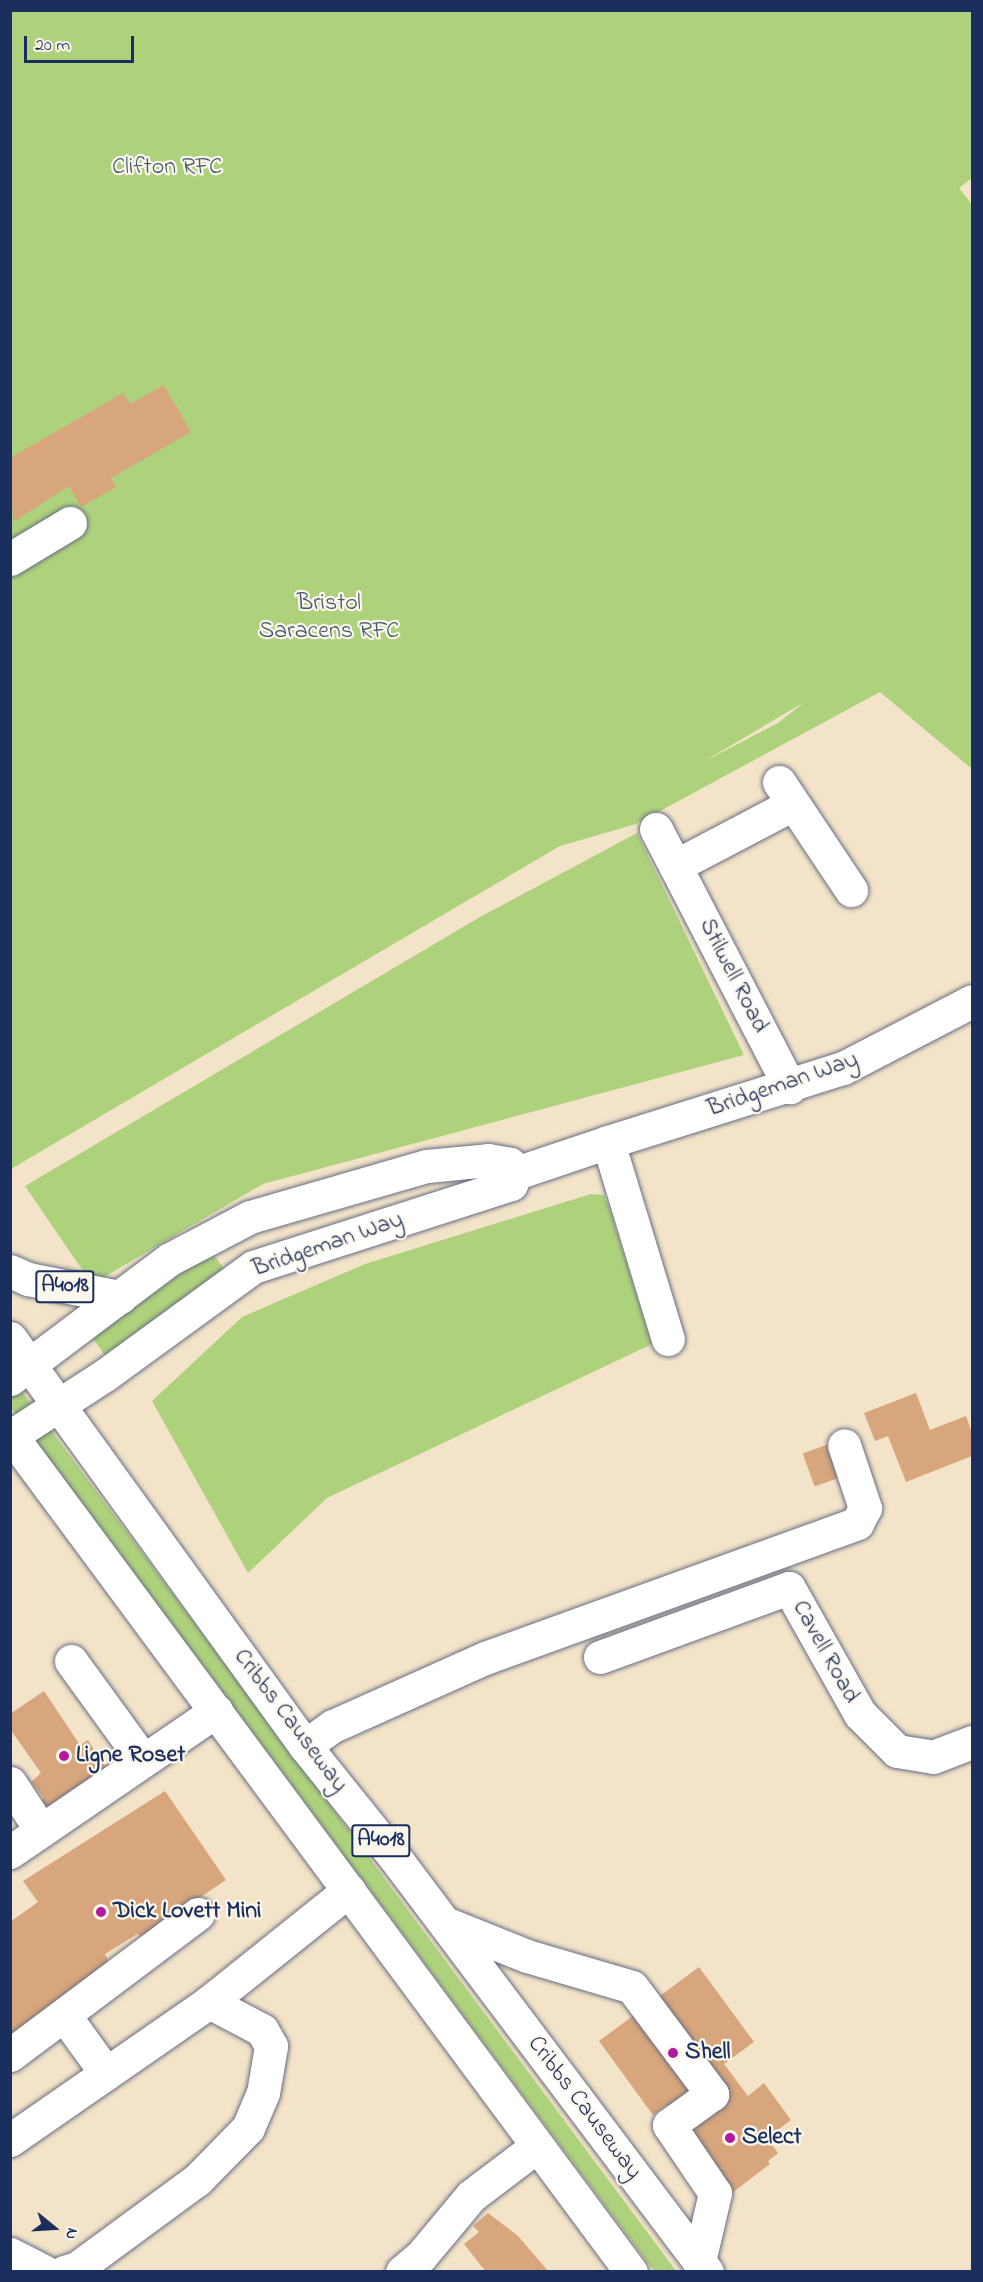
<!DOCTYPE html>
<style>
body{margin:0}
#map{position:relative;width:983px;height:2282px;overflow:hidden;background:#f3e3c8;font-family:"Indie Flower",sans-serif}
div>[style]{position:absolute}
.green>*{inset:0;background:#aed27c;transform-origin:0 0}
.building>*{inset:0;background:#d8a67c;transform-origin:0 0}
.roads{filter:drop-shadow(0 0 2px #676e83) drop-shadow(0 0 2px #676e83)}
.minor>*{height:33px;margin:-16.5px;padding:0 16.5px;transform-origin:16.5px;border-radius:16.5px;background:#fff}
.major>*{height:33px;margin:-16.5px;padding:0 16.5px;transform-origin:16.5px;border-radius:16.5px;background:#fff}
.dots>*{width:16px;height:16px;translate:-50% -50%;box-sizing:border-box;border:3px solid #fbf7ec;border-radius:50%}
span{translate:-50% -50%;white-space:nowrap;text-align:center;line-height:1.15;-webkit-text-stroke:4.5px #fbf7ec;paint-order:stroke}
.shield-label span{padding:2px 4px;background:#fbf7ec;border:2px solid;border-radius:4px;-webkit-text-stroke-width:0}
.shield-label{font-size:22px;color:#1b2f5e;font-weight:700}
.park-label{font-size:24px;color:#405866}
.street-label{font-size:24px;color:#1b2f5e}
.poi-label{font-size:24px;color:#1b2f5e;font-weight:700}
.left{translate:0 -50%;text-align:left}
.frame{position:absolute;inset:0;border:12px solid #1b2f5e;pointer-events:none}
.north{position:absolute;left:24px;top:2198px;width:60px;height:60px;-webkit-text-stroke:4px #fbf7ec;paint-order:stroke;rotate:108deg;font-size:16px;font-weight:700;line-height:24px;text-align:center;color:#1b2f5e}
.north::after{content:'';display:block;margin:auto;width:21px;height:27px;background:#1b2f5e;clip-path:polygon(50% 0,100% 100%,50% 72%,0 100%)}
.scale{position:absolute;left:24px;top:36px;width:110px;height:27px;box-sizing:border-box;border:3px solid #1b2f5e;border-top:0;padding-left:8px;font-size:18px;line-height:21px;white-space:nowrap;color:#1b2f5e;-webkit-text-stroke:4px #fbf7ec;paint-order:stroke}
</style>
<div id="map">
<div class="green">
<i style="clip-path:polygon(evenodd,10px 11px,972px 11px,972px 178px,959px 188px,972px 205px,972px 769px,880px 692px,636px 824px,560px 846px,11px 1169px,10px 11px,802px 704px,778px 723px,703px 762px,801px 704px,802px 704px)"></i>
<i style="clip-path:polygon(637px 833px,744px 1055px,263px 1184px,92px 1284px,25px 1186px,480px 917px)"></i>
<i style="clip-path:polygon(591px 1194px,604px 1195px,610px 1210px,652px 1344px,327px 1498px,248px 1573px,152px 1401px,242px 1317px,365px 1264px)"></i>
<i style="left:211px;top:1251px;width:22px;height:147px;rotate:54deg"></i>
<i style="clip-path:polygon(11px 1377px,211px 1645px,676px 2271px,654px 2271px,11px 1408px)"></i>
</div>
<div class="building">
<i style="clip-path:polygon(164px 385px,191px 432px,111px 478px,116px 487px,81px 507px,69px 486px,13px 522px,10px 458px,123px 393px,130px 404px)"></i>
<i style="clip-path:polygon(916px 1393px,930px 1430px,966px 1416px,972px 1433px,972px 1456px,906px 1482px,888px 1436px,875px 1441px,864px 1413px)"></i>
<i style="left:829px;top:1444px;width:35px;height:28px;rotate:70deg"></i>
<i style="clip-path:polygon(44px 1691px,80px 1745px,88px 1740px,106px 1768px,44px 1816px,35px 1805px,44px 1798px,31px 1782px,41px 1773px,10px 1729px,10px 1714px)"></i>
<i style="clip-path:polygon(165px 1791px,226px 1880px,142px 1936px,137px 1934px,105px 1954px,112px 1968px,10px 2042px,10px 1922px,38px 1902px,23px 1881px)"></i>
<i style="clip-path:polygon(699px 1967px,754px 2042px,724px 2064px,748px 2096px,764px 2083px,791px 2120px,767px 2138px,778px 2153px,768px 2161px,770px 2164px,732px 2193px,666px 2105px,653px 2115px,599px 2041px)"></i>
<i style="clip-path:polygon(488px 2213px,518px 2236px,549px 2272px,486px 2272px,464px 2244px,479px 2232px,473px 2226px)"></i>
</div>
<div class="roads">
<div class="minor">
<i style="left:10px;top:559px;width:70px;rotate:-31deg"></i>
<i style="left:779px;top:782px;width:130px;rotate:56.3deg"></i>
<i style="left:656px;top:829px;width:291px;rotate:62.6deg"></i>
<i style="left:675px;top:866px;width:133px;rotate:-27.7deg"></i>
<i style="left:608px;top:1142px;width:206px;rotate:73.1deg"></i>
<i style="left:10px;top:1379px;width:200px;rotate:-36.9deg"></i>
<i style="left:170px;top:1259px;width:90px;rotate:-27.7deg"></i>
<i style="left:250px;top:1217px;width:184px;rotate:-16.1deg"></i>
<i style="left:427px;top:1166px;width:61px;rotate:-5.6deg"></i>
<i style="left:488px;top:1160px;width:22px;rotate:10deg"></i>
<i style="left:510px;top:1164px;width:11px;rotate:56deg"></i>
<i style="left:11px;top:1436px;width:112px;rotate:-33deg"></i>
<i style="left:105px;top:1375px;width:183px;rotate:-36.1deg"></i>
<i style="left:253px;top:1267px;width:271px;rotate:-17.8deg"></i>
<i style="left:511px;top:1184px;width:12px;rotate:-66deg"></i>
<i style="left:516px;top:1173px;width:97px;rotate:-18.6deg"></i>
<i style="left:608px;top:1142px;width:246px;rotate:-17.5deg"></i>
<i style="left:843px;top:1068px;width:145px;rotate:-27.4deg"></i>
<i style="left:600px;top:1657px;width:201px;rotate:-20.1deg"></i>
<i style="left:789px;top:1588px;width:145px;rotate:60.6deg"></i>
<i style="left:860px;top:1714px;width:52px;rotate:45deg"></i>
<i style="left:897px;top:1751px;width:36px;rotate:9deg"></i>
<i style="left:933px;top:1757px;width:42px;rotate:-21deg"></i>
<i style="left:71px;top:1661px;width:122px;rotate:54deg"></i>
<i style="left:305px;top:1746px;width:34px;rotate:-36deg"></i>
<i style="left:333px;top:1726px;width:167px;rotate:-24.1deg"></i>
<i style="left:485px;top:1658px;width:396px;rotate:-19.9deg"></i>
<i style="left:857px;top:1523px;width:17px;rotate:-62deg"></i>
<i style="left:865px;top:1508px;width:66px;rotate:-108.4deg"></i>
<i style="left:10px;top:1783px;width:56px;rotate:56.6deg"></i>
<i style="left:10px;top:1852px;width:250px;rotate:-34.4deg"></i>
<i style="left:445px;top:1923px;width:88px;rotate:21.9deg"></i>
<i style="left:527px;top:1956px;width:109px;rotate:16.4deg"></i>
<i style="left:632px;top:1987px;width:134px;rotate:53.2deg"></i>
<i style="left:712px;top:2094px;width:53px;rotate:144.2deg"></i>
<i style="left:669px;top:2125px;width:82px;rotate:55.9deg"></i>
<i style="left:715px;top:2193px;width:70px;rotate:103.2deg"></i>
<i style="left:64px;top:2015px;width:72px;rotate:54.1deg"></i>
<i style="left:10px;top:2055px;width:235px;rotate:-36.9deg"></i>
<i style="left:10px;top:2140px;width:242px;rotate:-34.7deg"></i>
<i style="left:209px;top:2002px;width:179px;rotate:-38.7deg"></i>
<i style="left:10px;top:2254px;width:39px;rotate:27deg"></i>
<i style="left:64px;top:2272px;width:14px;rotate:-17deg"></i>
<i style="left:77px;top:2268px;width:149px;rotate:-36.3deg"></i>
<i style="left:197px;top:2180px;width:73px;rotate:-45.6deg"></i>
<i style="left:248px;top:2128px;width:38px;rotate:-67deg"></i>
<i style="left:263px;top:2093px;width:48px;rotate:-80.3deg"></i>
<i style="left:271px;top:2046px;width:18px;rotate:-119deg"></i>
<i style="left:262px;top:2030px;width:60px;rotate:-152.2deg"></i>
<i style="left:402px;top:2272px;width:25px;rotate:-40deg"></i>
<i style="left:421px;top:2256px;width:78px;rotate:-50.2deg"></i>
<i style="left:471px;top:2196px;width:83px;rotate:-37.1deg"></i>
</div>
<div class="major">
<i style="left:10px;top:1271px;width:20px;rotate:24deg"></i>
<i style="left:28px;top:1279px;width:94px;rotate:11.1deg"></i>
<i style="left:10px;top:1338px;width:503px;rotate:54.13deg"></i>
<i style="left:305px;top:1746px;width:150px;rotate:51.2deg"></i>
<i style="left:399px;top:1863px;width:512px;rotate:53.02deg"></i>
<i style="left:10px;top:1434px;width:1043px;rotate:53.46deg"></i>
</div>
</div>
<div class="dots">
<i style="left:64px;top:1756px;background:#b5179e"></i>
<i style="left:101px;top:1912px;background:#b5179e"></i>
<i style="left:673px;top:2053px;background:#b5179e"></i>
<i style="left:730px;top:2138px;background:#b5179e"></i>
</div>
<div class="shield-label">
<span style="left:65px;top:1287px">A4018</span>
<span style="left:381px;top:1841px">A4018</span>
</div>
<div class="park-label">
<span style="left:167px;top:168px">Clifton RFC</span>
<span style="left:329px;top:618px">Bristol<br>Saracens RFC</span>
</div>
<div class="street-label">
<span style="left:733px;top:976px;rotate:63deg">Stilwell Road</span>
<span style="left:783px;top:1085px;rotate:-19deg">Bridgeman Way</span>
<span style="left:328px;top:1245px;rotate:-19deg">Bridgeman Way</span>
<span style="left:825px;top:1652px;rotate:61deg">Cavell Road</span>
<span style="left:290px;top:1721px;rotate:53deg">Cribbs Causeway</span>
<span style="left:584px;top:2108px;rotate:53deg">Cribbs Causeway</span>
</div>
<div class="poi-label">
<span class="left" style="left:76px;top:1756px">Ligne Roset</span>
<span class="left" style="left:113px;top:1912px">Dick Lovett Mini</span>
<span class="left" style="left:685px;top:2053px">Shell</span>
<span class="left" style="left:742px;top:2138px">Select</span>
</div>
<div class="frame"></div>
<div class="north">N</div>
<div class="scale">20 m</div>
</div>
